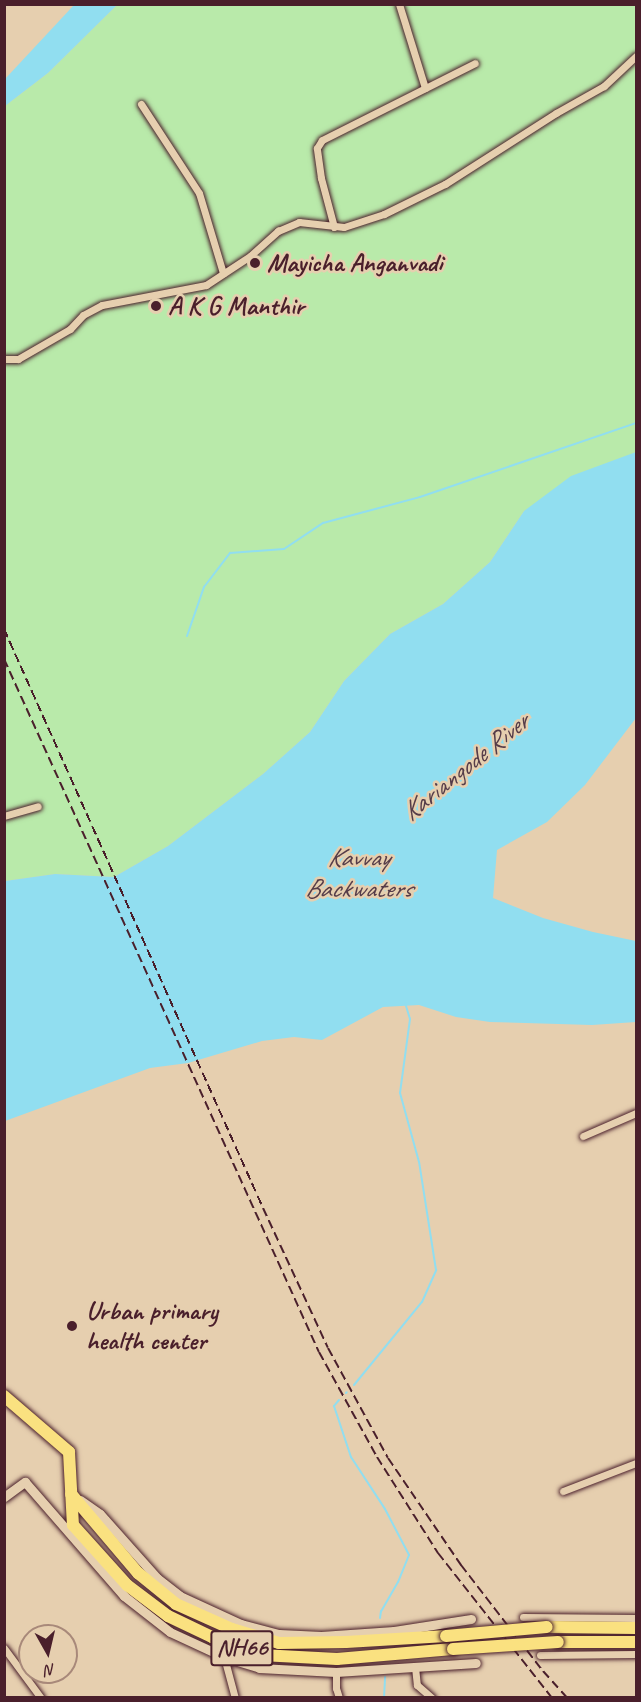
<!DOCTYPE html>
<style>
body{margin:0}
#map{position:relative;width:641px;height:1702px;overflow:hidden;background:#e6cfaf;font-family:Caveat,sans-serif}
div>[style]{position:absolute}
.green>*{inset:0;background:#b9eaaa}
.water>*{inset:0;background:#91def0}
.stream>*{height:2px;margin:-1px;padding:0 1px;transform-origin:1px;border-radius:1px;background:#91def0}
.roads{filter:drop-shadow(0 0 2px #4a1f2b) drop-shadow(0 0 2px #4a1f2b)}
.street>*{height:7px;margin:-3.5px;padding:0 3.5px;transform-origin:3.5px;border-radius:3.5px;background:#e6cfaf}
.secondary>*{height:9px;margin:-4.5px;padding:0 4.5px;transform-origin:4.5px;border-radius:4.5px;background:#e6cfaf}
.highway>*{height:12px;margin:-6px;padding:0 6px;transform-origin:6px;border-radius:6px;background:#fae180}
.rail>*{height:2px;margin-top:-1px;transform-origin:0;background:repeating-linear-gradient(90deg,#4a1f2b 0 9px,transparent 0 13.5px)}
.bridges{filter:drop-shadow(0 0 2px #4a1f2b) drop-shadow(0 0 2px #4a1f2b)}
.highway-bridge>*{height:12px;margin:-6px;padding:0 6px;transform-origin:6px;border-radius:6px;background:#fae180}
.dots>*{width:16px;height:16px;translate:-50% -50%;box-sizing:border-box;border:3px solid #e6cfaf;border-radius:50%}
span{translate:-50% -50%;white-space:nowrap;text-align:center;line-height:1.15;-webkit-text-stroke:5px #e6cfaf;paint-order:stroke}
.shield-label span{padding:2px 4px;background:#e6cfaf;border:2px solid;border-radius:4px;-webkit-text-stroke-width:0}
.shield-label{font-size:24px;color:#4a1f2b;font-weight:700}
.poi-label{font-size:26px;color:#4a1f2b;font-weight:700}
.left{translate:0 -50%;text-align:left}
.water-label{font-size:27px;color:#553c49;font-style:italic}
.frame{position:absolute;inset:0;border:6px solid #4a1f2b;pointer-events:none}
.north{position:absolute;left:18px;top:1624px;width:60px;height:60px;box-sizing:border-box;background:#e6cfaf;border:2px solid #a8897a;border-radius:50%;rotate:172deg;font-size:16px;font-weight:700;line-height:24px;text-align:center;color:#4a1f2b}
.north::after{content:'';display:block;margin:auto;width:21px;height:27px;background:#4a1f2b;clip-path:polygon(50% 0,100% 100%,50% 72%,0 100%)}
</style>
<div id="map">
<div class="green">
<i style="clip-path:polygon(117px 5px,636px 5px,636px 452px,524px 511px,490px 562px,443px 604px,390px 634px,344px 681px,310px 732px,263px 774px,168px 846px,114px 877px,55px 874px,5px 881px,5px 106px,48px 73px)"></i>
</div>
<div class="water">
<i style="clip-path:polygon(74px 5px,117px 5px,48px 73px,5px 106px,5px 79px)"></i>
<i style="clip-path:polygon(636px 452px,636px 718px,585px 785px,547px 822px,497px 850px,493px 898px,543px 918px,593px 932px,636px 941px,636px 1022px,592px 1025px,490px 1022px,456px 1017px,419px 1005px,383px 1007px,322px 1040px,294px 1037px,262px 1041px,188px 1063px,150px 1068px,5px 1121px,5px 881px,55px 874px,114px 877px,168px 846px,263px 774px,310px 732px,344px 681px,390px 634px,443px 604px,490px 562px,524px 511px,571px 476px)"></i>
</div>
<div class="stream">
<i style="left:187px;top:636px;width:52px;rotate:-70.9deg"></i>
<i style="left:204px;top:587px;width:43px;rotate:-52.6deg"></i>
<i style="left:230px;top:553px;width:54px;rotate:-4.2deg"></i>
<i style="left:284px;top:549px;width:47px;rotate:-33.7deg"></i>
<i style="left:323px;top:523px;width:100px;rotate:-15deg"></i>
<i style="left:420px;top:497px;width:228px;rotate:-18.9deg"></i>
<i style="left:354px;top:1385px;width:107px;rotate:-50.7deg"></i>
<i style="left:422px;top:1302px;width:35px;rotate:-66deg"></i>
<i style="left:436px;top:1270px;width:109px;rotate:-98.9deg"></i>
<i style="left:419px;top:1162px;width:72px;rotate:-105.4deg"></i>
<i style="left:400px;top:1093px;width:75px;rotate:-82.3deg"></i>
<i style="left:410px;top:1019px;width:17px;rotate:-107deg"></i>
<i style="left:346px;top:1393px;width:1px;rotate:-45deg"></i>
<i style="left:339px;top:1400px;width:8px;rotate:130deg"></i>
<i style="left:334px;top:1406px;width:54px;rotate:71.6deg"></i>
<i style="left:351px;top:1457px;width:62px;rotate:56.8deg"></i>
<i style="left:385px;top:1509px;width:52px;rotate:62.4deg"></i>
<i style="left:409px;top:1555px;width:29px;rotate:112deg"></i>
<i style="left:398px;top:1582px;width:34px;rotate:120deg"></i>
<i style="left:381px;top:1611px;width:7px;rotate:98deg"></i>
<i style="left:384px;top:1698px;width:21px;rotate:-87deg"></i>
</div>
<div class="roads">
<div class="street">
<i style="left:399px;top:4px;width:88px;rotate:72.8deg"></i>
<i style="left:141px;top:104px;width:106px;rotate:56.9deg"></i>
<i style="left:199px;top:193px;width:84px;rotate:73.3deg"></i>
<i style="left:334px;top:227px;width:51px;rotate:-104.9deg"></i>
<i style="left:321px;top:178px;width:30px;rotate:-98deg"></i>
<i style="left:317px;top:148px;width:9px;rotate:-58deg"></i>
<i style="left:322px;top:140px;width:171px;rotate:-26.7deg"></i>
<i style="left:4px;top:359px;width:14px"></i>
<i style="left:18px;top:359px;width:60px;rotate:-30deg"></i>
<i style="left:70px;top:329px;width:19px;rotate:-47deg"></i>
<i style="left:83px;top:315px;width:21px;rotate:-28deg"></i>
<i style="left:102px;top:305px;width:106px;rotate:-10.9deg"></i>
<i style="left:206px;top:285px;width:53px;rotate:-33.4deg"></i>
<i style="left:250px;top:256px;width:38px;rotate:-42deg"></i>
<i style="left:278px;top:231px;width:23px;rotate:-23deg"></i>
<i style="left:299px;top:222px;width:45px;rotate:6.3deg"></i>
<i style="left:344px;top:227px;width:42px;rotate:-18deg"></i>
<i style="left:384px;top:214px;width:68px;rotate:-26.2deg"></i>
<i style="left:445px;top:184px;width:132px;rotate:-32.6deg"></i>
<i style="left:556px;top:113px;width:55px;rotate:-29.4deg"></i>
<i style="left:604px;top:86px;width:44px;rotate:-43.2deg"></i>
<i style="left:4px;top:816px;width:35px;rotate:-16deg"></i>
<i style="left:583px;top:1136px;width:58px;rotate:-23.5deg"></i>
<i style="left:563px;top:1491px;width:78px;rotate:-21deg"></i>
<i style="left:523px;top:1617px;width:113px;rotate:0.5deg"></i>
<i style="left:4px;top:1648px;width:62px;rotate:53.5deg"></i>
<i style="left:540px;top:1655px;width:96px;rotate:-0.6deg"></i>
<i style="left:224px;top:1657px;width:42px;rotate:75deg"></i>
<i style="left:415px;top:1667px;width:18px;rotate:84deg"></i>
<i style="left:417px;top:1685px;width:20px;rotate:41deg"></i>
<i style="left:336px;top:1672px;width:16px;rotate:90deg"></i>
<i style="left:336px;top:1688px;width:10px;rotate:73deg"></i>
</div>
<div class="secondary">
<i style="left:4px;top:1497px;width:26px;rotate:-36deg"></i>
<i style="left:25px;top:1482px;width:151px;rotate:49deg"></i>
<i style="left:124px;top:1596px;width:58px;rotate:38deg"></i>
<i style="left:170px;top:1632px;width:60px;rotate:24.8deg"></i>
<i style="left:224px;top:1657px;width:37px;rotate:17deg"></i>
<i style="left:259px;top:1668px;width:77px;rotate:3deg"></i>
<i style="left:336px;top:1672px;width:140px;rotate:-3.7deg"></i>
<i style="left:80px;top:1500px;width:24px;rotate:35deg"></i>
<i style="left:100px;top:1514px;width:86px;rotate:48.3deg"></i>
<i style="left:157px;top:1578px;width:29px;rotate:38deg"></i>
<i style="left:180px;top:1596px;width:67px;rotate:24.7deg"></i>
<i style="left:241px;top:1624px;width:39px;rotate:15deg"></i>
<i style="left:279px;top:1634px;width:42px;rotate:2.7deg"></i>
<i style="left:321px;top:1636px;width:73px;rotate:-3.9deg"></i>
<i style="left:394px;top:1631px;width:78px;rotate:-8.9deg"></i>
</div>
<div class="highway">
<i style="left:4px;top:1396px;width:86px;rotate:40.7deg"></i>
<i style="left:69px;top:1452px;width:73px;rotate:86.9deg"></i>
<i style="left:73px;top:1525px;width:81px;rotate:48deg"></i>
<i style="left:127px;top:1585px;width:51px;rotate:37.1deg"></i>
<i style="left:168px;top:1616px;width:49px;rotate:25.5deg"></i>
<i style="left:212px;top:1637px;width:52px;rotate:20.2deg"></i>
<i style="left:261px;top:1655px;width:76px;rotate:3deg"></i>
<i style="left:337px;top:1659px;width:116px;rotate:-4.9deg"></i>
<i style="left:71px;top:1494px;width:104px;rotate:49.7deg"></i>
<i style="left:138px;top:1573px;width:49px;rotate:39.2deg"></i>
<i style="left:176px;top:1604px;width:61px;rotate:24.1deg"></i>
<i style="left:232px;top:1629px;width:49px;rotate:16.6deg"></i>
<i style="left:279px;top:1643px;width:67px;rotate:-0.9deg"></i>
<i style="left:346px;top:1642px;width:100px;rotate:-3.4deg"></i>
<i style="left:547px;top:1627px;width:89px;rotate:0.6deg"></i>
<i style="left:558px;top:1642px;width:78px"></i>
</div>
</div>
<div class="rail">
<i style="left:4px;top:629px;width:634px;rotate:65.9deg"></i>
<i style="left:263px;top:1208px;width:154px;rotate:65.1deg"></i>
<i style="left:328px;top:1348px;width:125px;rotate:61.4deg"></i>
<i style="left:388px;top:1458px;width:130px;rotate:55.7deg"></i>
<i style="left:461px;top:1565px;width:134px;rotate:52.3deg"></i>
<i style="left:543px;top:1671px;width:36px;rotate:48deg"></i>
<i style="left:4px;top:659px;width:761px;rotate:65.56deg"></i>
<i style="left:319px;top:1352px;width:120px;rotate:61.1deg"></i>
<i style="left:377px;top:1457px;width:114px;rotate:57.6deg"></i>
<i style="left:438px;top:1553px;width:184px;rotate:51.8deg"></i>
</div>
<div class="bridges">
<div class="highway-bridge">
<i style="left:446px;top:1636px;width:101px;rotate:-5.1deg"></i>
<i style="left:453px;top:1649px;width:105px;rotate:-3.8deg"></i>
</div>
</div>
<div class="dots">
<i style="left:255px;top:263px;background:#4a1f2b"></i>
<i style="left:156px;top:306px;background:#4a1f2b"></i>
<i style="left:72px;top:1326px;background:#4a1f2b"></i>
</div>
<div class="shield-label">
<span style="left:242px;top:1648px">NH66</span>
</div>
<div class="poi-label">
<span class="left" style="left:267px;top:263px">Mayicha Anganvadi</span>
<span class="left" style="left:168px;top:306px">A K G Manthir</span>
<span class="left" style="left:86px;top:1326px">Urban primary<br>health center</span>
</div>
<div class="water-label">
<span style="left:465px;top:767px;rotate:-39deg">Kariangode River</span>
<span style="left:358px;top:873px">Kavvay<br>Backwaters</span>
</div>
<div class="frame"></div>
<div class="north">N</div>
</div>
